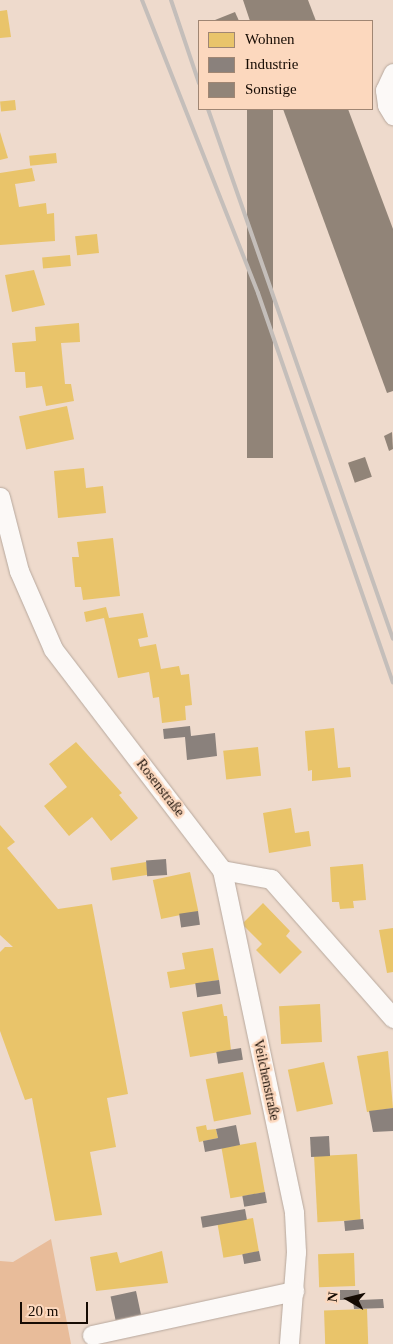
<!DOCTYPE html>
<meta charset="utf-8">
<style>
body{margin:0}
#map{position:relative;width:393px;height:1344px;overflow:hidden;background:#eedacc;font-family:Georgia,serif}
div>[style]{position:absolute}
.forest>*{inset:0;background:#e8bc9a}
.homes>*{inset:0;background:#e9c46a;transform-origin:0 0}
.industry>*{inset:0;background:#8a817c;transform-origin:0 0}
.building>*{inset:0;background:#918478;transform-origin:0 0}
.roads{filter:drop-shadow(0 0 1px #b7a89d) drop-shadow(0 0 1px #b7a89d)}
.street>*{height:19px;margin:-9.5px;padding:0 9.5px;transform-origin:9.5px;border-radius:9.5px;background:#fcf9f7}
.rail>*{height:4px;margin:-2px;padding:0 2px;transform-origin:2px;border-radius:2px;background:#c4beba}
span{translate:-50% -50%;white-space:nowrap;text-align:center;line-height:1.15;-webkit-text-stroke:5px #fcd8be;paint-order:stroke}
.street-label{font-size:14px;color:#160b03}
.legend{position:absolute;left:198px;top:20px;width:175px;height:90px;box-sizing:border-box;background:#fcd8be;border:1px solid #a08673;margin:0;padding:6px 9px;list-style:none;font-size:15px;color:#160b03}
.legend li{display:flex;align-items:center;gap:10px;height:25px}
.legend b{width:25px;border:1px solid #a08673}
.north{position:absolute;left:323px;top:1274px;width:50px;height:50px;-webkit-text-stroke:4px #fcd8be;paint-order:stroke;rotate:278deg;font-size:14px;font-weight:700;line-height:20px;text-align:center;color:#160b03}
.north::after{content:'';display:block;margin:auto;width:18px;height:22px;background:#160b03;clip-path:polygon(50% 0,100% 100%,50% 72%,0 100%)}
.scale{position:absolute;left:20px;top:1302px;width:68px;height:22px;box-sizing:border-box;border:2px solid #160b03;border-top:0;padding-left:6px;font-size:15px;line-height:18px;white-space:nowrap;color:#160b03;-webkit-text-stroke:4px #fcd8be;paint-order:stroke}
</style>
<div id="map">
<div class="forest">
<i style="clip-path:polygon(51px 1239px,71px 1344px,0 1344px,0 1261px,13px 1262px)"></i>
</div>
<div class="homes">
<i style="clip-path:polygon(7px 10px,11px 37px,0 38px,0 11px)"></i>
<i style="left:15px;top:100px;width:10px;height:15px;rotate:84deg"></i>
<i style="clip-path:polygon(0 132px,8px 158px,0 160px)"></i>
<i style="left:56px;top:153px;width:10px;height:27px;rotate:84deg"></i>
<i style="clip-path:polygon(32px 168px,35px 181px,15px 184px,19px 207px,46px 203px,47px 214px,54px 213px,55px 241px,0 245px,0 173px)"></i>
<i style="left:97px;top:234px;width:19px;height:22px;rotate:84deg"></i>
<i style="left:70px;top:255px;width:11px;height:28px;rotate:85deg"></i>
<i style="clip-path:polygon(34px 270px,45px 305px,12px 312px,5px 275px)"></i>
<i style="clip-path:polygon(79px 323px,80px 342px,61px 343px,65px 384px,71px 384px,74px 401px,46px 406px,42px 386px,26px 388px,25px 372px,15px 372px,12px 343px,36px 341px,35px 327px)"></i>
<i style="left:67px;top:406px;width:34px;height:49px;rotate:78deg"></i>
<i style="clip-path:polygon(84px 468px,86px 488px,103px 486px,106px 513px,58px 518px,54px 471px)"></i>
<i style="clip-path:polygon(113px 538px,120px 596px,83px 600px,81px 587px,75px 587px,72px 557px,79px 557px,77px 542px)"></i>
<i style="clip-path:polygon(106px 607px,109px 618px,143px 613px,148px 637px,138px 639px,140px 647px,156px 644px,161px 669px,179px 666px,181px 675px,189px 674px,192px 705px,185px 706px,186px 720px,162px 723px,159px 697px,153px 698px,149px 672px,118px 678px,104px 618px,86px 622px,84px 612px)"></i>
<i style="clip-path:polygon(334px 728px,338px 768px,350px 767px,351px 777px,312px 781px,312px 770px,308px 771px,305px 731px)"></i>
<i style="clip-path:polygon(76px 742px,122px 793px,119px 795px,138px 818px,111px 841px,92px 817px,69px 836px,44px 806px,67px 787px,49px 764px)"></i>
<i style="left:258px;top:747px;width:29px;height:35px;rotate:84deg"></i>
<i style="clip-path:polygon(291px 808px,295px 833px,309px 831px,311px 846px,269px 853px,263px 813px)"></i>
<i style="clip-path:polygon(0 825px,15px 842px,7px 848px,58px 909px,92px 904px,128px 1094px,107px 1098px,116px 1147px,90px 1152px,102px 1215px,55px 1221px,32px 1098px,25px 1100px,0 1031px,0 952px,5px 947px,13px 947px,0 935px)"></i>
<i style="left:146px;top:862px;width:13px;height:36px;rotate:81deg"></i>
<i style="clip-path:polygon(363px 864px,366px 900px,353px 901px,354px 908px,340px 909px,339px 902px,332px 902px,330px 867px)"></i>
<i style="left:190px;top:872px;width:40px;height:38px;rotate:78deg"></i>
<i style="clip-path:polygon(263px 903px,290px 931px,286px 936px,302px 952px,280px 974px,256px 950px,262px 944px,242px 924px)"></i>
<i style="clip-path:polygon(393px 928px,393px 972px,387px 973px,379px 930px)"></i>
<i style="clip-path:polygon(213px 948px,219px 980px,170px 988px,167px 972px,185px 969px,182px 953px)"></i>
<i style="clip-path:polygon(222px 1004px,224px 1016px,227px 1016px,231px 1050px,190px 1057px,182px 1012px)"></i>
<i style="left:320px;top:1004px;width:38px;height:41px;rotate:87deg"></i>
<i style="clip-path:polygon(388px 1051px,393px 1108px,367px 1112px,357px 1056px)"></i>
<i style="left:324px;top:1062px;width:43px;height:37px;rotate:78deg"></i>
<i style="left:243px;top:1072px;width:43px;height:38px;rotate:79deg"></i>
<i style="clip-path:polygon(206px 1125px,207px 1130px,216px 1129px,218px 1138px,199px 1142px,196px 1127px)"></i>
<i style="left:256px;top:1142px;width:51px;height:35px;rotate:80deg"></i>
<i style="left:357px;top:1154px;width:66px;height:43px;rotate:87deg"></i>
<i style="left:253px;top:1218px;width:34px;height:36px;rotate:80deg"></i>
<i style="clip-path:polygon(162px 1251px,168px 1283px,96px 1291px,90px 1257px,117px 1252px,120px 1263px)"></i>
<i style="left:354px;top:1253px;width:33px;height:36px;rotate:88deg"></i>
<i style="left:367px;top:1309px;width:35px;height:43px;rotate:88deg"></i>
</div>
<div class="industry">
<i style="clip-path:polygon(190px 726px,191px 736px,215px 733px,217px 756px,187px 760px,185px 737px,164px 739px,163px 729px)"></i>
<i style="left:166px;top:859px;width:16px;height:20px;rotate:86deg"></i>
<i style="left:198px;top:911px;width:14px;height:19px;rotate:82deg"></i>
<i style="left:219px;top:980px;width:14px;height:24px;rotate:82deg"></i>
<i style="left:241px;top:1048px;width:12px;height:25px;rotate:81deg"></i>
<i style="clip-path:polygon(393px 1108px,393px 1131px,373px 1132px,369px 1111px)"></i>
<i style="clip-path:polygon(236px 1125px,240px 1145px,205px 1152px,203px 1141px,218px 1138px,216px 1129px)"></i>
<i style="left:329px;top:1136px;width:20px;height:19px;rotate:87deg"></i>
<i style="left:265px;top:1192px;width:11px;height:23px;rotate:80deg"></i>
<i style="left:245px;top:1209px;width:11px;height:45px;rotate:80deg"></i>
<i style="left:363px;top:1219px;width:10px;height:19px;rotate:84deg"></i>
<i style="left:259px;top:1251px;width:10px;height:17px;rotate:79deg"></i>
<i style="clip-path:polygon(340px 1290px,359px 1290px,360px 1300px,383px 1299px,384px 1308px,354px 1309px,353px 1300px,340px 1300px)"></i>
<i style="left:136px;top:1291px;width:24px;height:26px;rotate:78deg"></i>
</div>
<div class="building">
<i style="clip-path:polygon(243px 0,308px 0,316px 21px,250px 21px)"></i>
<i style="clip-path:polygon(235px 12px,239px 21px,215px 21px,215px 20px)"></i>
<i style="left:247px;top:109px;width:26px;height:349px"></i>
<i style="clip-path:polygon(283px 109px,348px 109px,393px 229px,393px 391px,387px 393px)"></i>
<i style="clip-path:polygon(392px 432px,393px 449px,389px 451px,384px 436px)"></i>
<i style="left:365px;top:457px;width:21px;height:18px;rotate:71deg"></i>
</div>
<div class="roads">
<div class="street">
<i style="left:393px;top:73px;width:19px;rotate:115deg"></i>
<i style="left:385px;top:90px;width:15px;rotate:82deg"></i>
<i style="left:387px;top:105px;width:12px;rotate:59deg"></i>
<i style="left:0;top:497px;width:76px;rotate:75.6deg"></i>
<i style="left:19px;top:571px;width:85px;rotate:66.4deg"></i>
<i style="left:53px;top:649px;width:278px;rotate:52.6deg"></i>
<i style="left:222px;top:870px;width:350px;rotate:78.1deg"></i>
<i style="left:294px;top:1213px;width:39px;rotate:87deg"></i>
<i style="left:296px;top:1252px;width:92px;rotate:94.4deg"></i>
<i style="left:222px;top:870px;width:50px;rotate:10.4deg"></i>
<i style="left:271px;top:879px;width:185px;rotate:48.7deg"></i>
<i style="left:92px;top:1335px;width:207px;rotate:-12.3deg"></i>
</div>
</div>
<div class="rail">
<i style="left:142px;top:0;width:315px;rotate:68.4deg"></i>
<i style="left:258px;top:293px;width:412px;rotate:70.9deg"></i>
<i style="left:171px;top:0;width:88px;rotate:71.4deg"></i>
<i style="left:208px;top:109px;width:561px;rotate:70.76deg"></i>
</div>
<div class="street-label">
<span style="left:160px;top:788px;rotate:52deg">Rosenstraße</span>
<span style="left:266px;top:1080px;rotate:78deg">Veilchenstraße</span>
</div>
<ul class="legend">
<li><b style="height:14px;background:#e9c46a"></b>Wohnen</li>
<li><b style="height:14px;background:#8a817c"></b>Industrie</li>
<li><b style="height:14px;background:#918478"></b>Sonstige</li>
</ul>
<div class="north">N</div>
<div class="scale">20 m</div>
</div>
